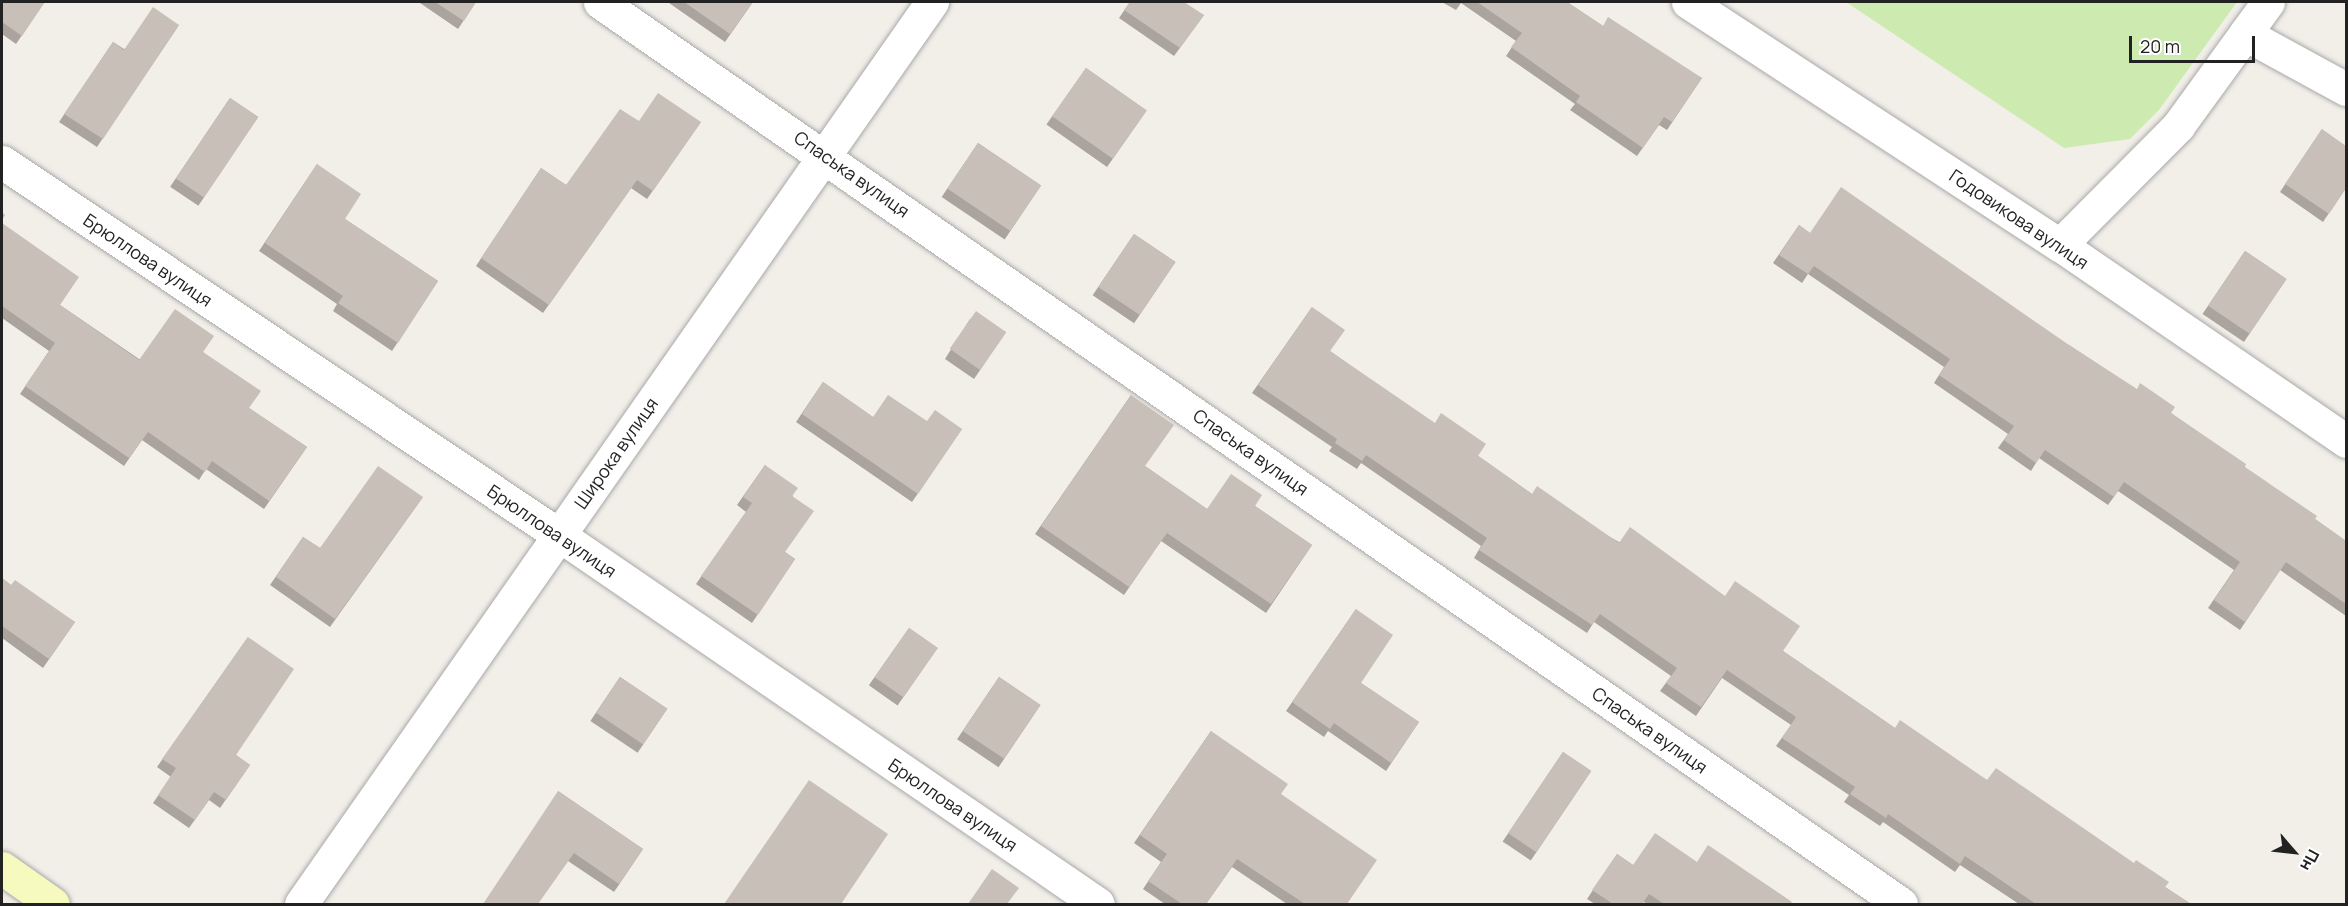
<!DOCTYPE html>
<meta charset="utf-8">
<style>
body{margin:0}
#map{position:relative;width:2348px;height:906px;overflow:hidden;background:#f2efe9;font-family:Manrope,sans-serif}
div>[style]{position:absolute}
.grass>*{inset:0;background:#cdebb0}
.roads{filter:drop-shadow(0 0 2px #a9a9a9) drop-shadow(0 0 2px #a9a9a9)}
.street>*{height:33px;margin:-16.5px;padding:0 16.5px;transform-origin:16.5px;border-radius:16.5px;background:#fff}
.secondary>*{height:33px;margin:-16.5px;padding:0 16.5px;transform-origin:16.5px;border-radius:16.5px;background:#f7fabf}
.wall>*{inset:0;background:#aba49e;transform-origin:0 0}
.building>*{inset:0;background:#c7bfb8;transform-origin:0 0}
span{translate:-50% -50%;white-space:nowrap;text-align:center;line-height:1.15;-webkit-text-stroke:4.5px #fff;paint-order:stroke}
.street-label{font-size:18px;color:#222}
.frame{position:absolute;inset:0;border:3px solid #222;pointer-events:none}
.north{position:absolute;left:2264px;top:822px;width:60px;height:60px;-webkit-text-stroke:4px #fff;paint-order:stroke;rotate:118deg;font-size:16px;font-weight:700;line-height:24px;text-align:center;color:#222}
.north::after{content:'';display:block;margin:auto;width:21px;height:27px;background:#222;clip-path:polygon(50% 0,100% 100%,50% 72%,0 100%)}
.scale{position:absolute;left:2129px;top:36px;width:126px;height:27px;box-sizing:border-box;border:3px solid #222;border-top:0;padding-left:8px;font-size:18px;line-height:21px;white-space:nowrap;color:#222;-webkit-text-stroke:4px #fff;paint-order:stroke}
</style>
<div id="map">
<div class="grass">
<i style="clip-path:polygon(1846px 2px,2237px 2px,2159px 110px,2130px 139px,2064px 148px)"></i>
</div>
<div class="roads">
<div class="street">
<i style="left:600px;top:2px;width:1583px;rotate:34.73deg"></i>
<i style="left:1688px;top:2px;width:444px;rotate:33.2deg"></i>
<i style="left:2060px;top:245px;width:347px;rotate:34.4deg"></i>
<i style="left:2245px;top:34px;width:115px;rotate:28.6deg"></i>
<i style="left:2px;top:162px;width:670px;rotate:33.81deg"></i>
<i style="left:559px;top:535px;width:653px;rotate:34.4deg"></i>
<i style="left:2060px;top:245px;width:168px;rotate:-45.2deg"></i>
<i style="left:2178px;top:126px;width:153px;rotate:-54deg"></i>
<i style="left:301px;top:904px;width:1101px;rotate:-55.03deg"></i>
</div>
<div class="secondary">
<i style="left:2px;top:868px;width:62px;rotate:35.2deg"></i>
</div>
</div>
<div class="wall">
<i style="clip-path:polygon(2px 2px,44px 3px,16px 44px,2px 34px)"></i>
<i style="clip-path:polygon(421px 2px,476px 2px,458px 29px,420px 3px)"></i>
<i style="clip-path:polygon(670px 2px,753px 2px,725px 42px,669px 3px)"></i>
<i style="clip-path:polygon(1130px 2px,1204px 15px,1174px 56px,1119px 18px)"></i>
<i style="clip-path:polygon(1442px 2px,1567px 2px,1603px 26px,1702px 78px,1667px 130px,1659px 125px,1637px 156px,1570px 110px,1575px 104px,1506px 56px,1516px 41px,1461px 3px,1456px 10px)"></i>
<i style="clip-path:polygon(179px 25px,97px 147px,59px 122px,113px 42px,124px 49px)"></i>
<i style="left:1086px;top:68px;width:74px;height:69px;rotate:35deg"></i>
<i style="left:230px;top:98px;width:34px;height:107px;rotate:34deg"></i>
<i style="clip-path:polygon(639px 121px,701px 122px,647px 199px,631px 188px,543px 313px,476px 266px,541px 168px,566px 185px)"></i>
<i style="clip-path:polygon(2322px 129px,2346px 188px,2323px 222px,2280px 192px)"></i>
<i style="left:978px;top:143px;width:76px;height:65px;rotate:34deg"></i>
<i style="clip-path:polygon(317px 164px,345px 219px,438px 281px,392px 351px,333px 311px,337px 304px,259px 251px)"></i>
<i style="clip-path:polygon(2px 223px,60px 305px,139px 359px,203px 352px,249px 408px,307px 447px,264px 509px,206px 469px,199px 480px,142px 440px,124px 466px,20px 394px,49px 351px,2px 318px)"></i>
<i style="clip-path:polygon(1799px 225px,1810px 233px,2069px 345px,2171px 413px,2315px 519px,2346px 541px,2346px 616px,2280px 570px,2240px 630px,2208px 608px,2234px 570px,2118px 491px,2108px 505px,2039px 458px,2031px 471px,1998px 448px,2008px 434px,1934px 383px,1944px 367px,1808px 274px,1802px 283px,1773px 263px)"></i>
<i style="left:1134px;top:234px;width:50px;height:74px;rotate:34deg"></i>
<i style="left:2245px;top:251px;width:50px;height:76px;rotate:34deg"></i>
<i style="clip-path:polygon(1312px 307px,1330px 351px,1532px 494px,1619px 542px,1783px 651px,1895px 728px,1987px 780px,2165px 887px,2191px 904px,2019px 904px,1960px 865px,1955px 872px,1883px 822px,1880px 826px,1844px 802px,1849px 795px,1776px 746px,1791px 725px,1722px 678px,1696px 716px,1660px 691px,1671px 676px,1594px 622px,1587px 633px,1474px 558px,1481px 546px,1361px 463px,1357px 469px,1329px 451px,1332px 447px,1252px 393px)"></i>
<i style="clip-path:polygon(970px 319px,1006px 332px,974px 379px,945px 359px)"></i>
<i style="clip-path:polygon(823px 382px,873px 417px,927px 421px,962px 429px,912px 502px,796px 422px)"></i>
<i style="clip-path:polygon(1131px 395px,1145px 466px,1207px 509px,1255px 506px,1312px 545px,1266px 613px,1161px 541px,1124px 595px,1035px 534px)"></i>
<i style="clip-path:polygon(765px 465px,793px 496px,785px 552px,795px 559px,752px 623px,696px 584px,746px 512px,737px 505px)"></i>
<i style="clip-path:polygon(423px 497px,330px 627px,270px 585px,303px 537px,320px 548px)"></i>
<i style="clip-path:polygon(2px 578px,11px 585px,75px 622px,43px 668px,2px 638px)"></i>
<i style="clip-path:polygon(1356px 609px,1361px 683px,1419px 722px,1386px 771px,1328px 731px,1324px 737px,1286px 711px)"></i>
<i style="left:909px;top:628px;width:35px;height:70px;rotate:35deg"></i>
<i style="clip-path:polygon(248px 637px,236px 755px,250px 765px,220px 808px,209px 800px,189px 828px,153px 803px,171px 777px,157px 767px)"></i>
<i style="left:620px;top:677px;width:57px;height:53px;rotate:34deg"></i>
<i style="left:999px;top:677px;width:50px;height:75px;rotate:34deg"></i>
<i style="clip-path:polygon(1211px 731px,1347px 904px,1287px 904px,1232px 867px,1206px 904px,1165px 904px,1143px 889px,1161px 862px,1134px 843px)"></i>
<i style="left:1563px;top:752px;width:34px;height:108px;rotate:34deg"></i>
<i style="clip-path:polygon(558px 791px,643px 849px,614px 892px,568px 861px)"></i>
<i style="clip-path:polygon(1617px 854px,1633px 865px,1697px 862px,1790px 904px,1647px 904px,1644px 902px,1642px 904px,1595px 904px,1587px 899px)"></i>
</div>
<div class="building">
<i style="clip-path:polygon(2px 2px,42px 2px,44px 3px,22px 36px,2px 22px)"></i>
<i style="clip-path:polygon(435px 2px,476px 2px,464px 21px)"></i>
<i style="clip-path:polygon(684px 2px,753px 2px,730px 34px)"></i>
<i style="clip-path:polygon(1130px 2px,1184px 2px,1204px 15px,1180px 48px,1124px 10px)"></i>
<i style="clip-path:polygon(1477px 2px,1567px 2px,1603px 26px,1608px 17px,1702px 78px,1672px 122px,1664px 117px,1643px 148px,1576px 102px,1580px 96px,1511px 47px,1522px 33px)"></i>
<i style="clip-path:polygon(153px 7px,179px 25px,103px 139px,64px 114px,113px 42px,124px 50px)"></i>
<i style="left:1086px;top:68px;width:74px;height:59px;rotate:35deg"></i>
<i style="clip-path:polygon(658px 93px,701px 122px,653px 191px,637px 180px,549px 305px,481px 258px,541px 168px,566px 185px,620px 109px,639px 121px)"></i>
<i style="left:230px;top:98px;width:34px;height:97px;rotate:34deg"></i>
<i style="clip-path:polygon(2322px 129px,2346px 146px,2346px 188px,2329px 214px,2285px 184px)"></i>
<i style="left:978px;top:143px;width:76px;height:55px;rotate:34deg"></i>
<i style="clip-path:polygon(317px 164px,361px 194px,345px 219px,438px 281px,398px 343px,338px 303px,343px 296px,265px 243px)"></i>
<i style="clip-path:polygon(1841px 187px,2069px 345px,2137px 389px,2140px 383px,2175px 407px,2171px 413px,2246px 464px,2245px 467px,2317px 516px,2315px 519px,2346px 541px,2346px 604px,2286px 562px,2245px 622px,2214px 600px,2240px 562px,2124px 482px,2114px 497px,2045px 450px,2036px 463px,2004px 440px,2014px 426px,1939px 375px,1950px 359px,1814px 266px,1808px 274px,1779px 255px,1799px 225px,1810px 233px)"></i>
<i style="clip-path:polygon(2px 212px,5px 215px,2px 220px)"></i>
<i style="clip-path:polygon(2px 223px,79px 277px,60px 305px,139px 360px,175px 309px,214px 336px,203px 352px,261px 391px,249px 408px,307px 447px,269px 501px,212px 461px,205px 472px,148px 432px,129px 458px,25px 386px,55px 343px,2px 306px)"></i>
<i style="left:1134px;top:234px;width:50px;height:64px;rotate:34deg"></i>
<i style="left:2245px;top:251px;width:50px;height:66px;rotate:34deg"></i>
<i style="clip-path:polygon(1312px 307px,1345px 330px,1330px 351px,1435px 423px,1441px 413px,1486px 444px,1478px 456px,1532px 494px,1537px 486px,1619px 543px,1630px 527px,1725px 596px,1735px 581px,1800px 626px,1783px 651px,1895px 728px,1900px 720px,1987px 780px,1996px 768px,2134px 863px,2136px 860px,2169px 882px,2165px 887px,2191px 904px,2036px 904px,1965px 856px,1960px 864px,1888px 814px,1886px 818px,1850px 794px,1855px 787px,1782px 738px,1796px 717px,1727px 670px,1701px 707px,1666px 683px,1677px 668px,1600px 614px,1592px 625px,1479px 550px,1487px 538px,1366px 455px,1362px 461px,1335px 443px,1337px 439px,1258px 385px)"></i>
<i style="left:976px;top:311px;width:37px;height:46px;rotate:35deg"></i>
<i style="clip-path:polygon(823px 382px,873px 417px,888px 395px,927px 421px,935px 410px,962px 429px,918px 494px,802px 414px)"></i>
<i style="clip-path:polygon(1131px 395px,1174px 425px,1145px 466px,1207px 509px,1231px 474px,1262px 495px,1255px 506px,1312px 545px,1271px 604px,1167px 533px,1129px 587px,1041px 526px)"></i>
<i style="clip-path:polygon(765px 465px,798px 488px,792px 496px,814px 511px,785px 552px,795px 559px,758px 615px,701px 576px,752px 503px,743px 497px)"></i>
<i style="clip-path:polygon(378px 466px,423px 497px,335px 619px,276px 577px,303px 537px,320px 548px)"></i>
<i style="clip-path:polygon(2px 578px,11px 585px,15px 580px,75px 622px,49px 659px,2px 626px)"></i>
<i style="clip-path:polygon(1356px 609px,1393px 635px,1361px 683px,1419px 722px,1391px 763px,1334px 723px,1330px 729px,1292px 702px)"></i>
<i style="left:909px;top:628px;width:35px;height:60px;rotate:35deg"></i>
<i style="clip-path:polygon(248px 637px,294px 669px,236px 755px,250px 765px,226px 800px,214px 792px,195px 820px,158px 795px,176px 768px,162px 759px)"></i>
<i style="left:620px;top:677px;width:57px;height:43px;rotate:34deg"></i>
<i style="left:999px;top:677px;width:50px;height:65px;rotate:34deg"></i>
<i style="clip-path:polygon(1211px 731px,1288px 784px,1281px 794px,1377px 860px,1347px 904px,1305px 904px,1237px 859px,1206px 904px,1182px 904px,1148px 881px,1167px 854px,1140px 835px)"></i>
<i style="left:1563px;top:752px;width:34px;height:98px;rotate:34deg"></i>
<i style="clip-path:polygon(809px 780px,888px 834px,841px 904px,724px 904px)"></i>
<i style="clip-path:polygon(558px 791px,643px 849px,619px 884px,574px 853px,538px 904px,483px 904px)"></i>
<i style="clip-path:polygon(1655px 833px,1697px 862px,1708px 845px,1792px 902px,1790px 904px,1664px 904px,1649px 894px,1642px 904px,1613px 904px,1592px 890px,1617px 854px,1633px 865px)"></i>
<i style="clip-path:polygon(992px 869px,1019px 888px,1007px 904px,968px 904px)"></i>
</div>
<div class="street-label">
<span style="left:852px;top:174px;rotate:35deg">Спаська вулиця</span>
<span style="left:2019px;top:219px;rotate:34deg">Годовикова вулиця</span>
<span style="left:148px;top:260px;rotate:34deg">Брюллова вулиця</span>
<span style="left:1251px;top:452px;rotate:35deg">Спаська вулиця</span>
<span style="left:616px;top:453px;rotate:-55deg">Широка вулиця</span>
<span style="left:552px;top:531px;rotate:34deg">Брюллова вулиця</span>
<span style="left:1650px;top:730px;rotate:35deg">Спаська вулиця</span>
<span style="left:953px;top:805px;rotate:34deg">Брюллова вулиця</span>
</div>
<div class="frame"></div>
<div class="north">Пн</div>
<div class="scale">20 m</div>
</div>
